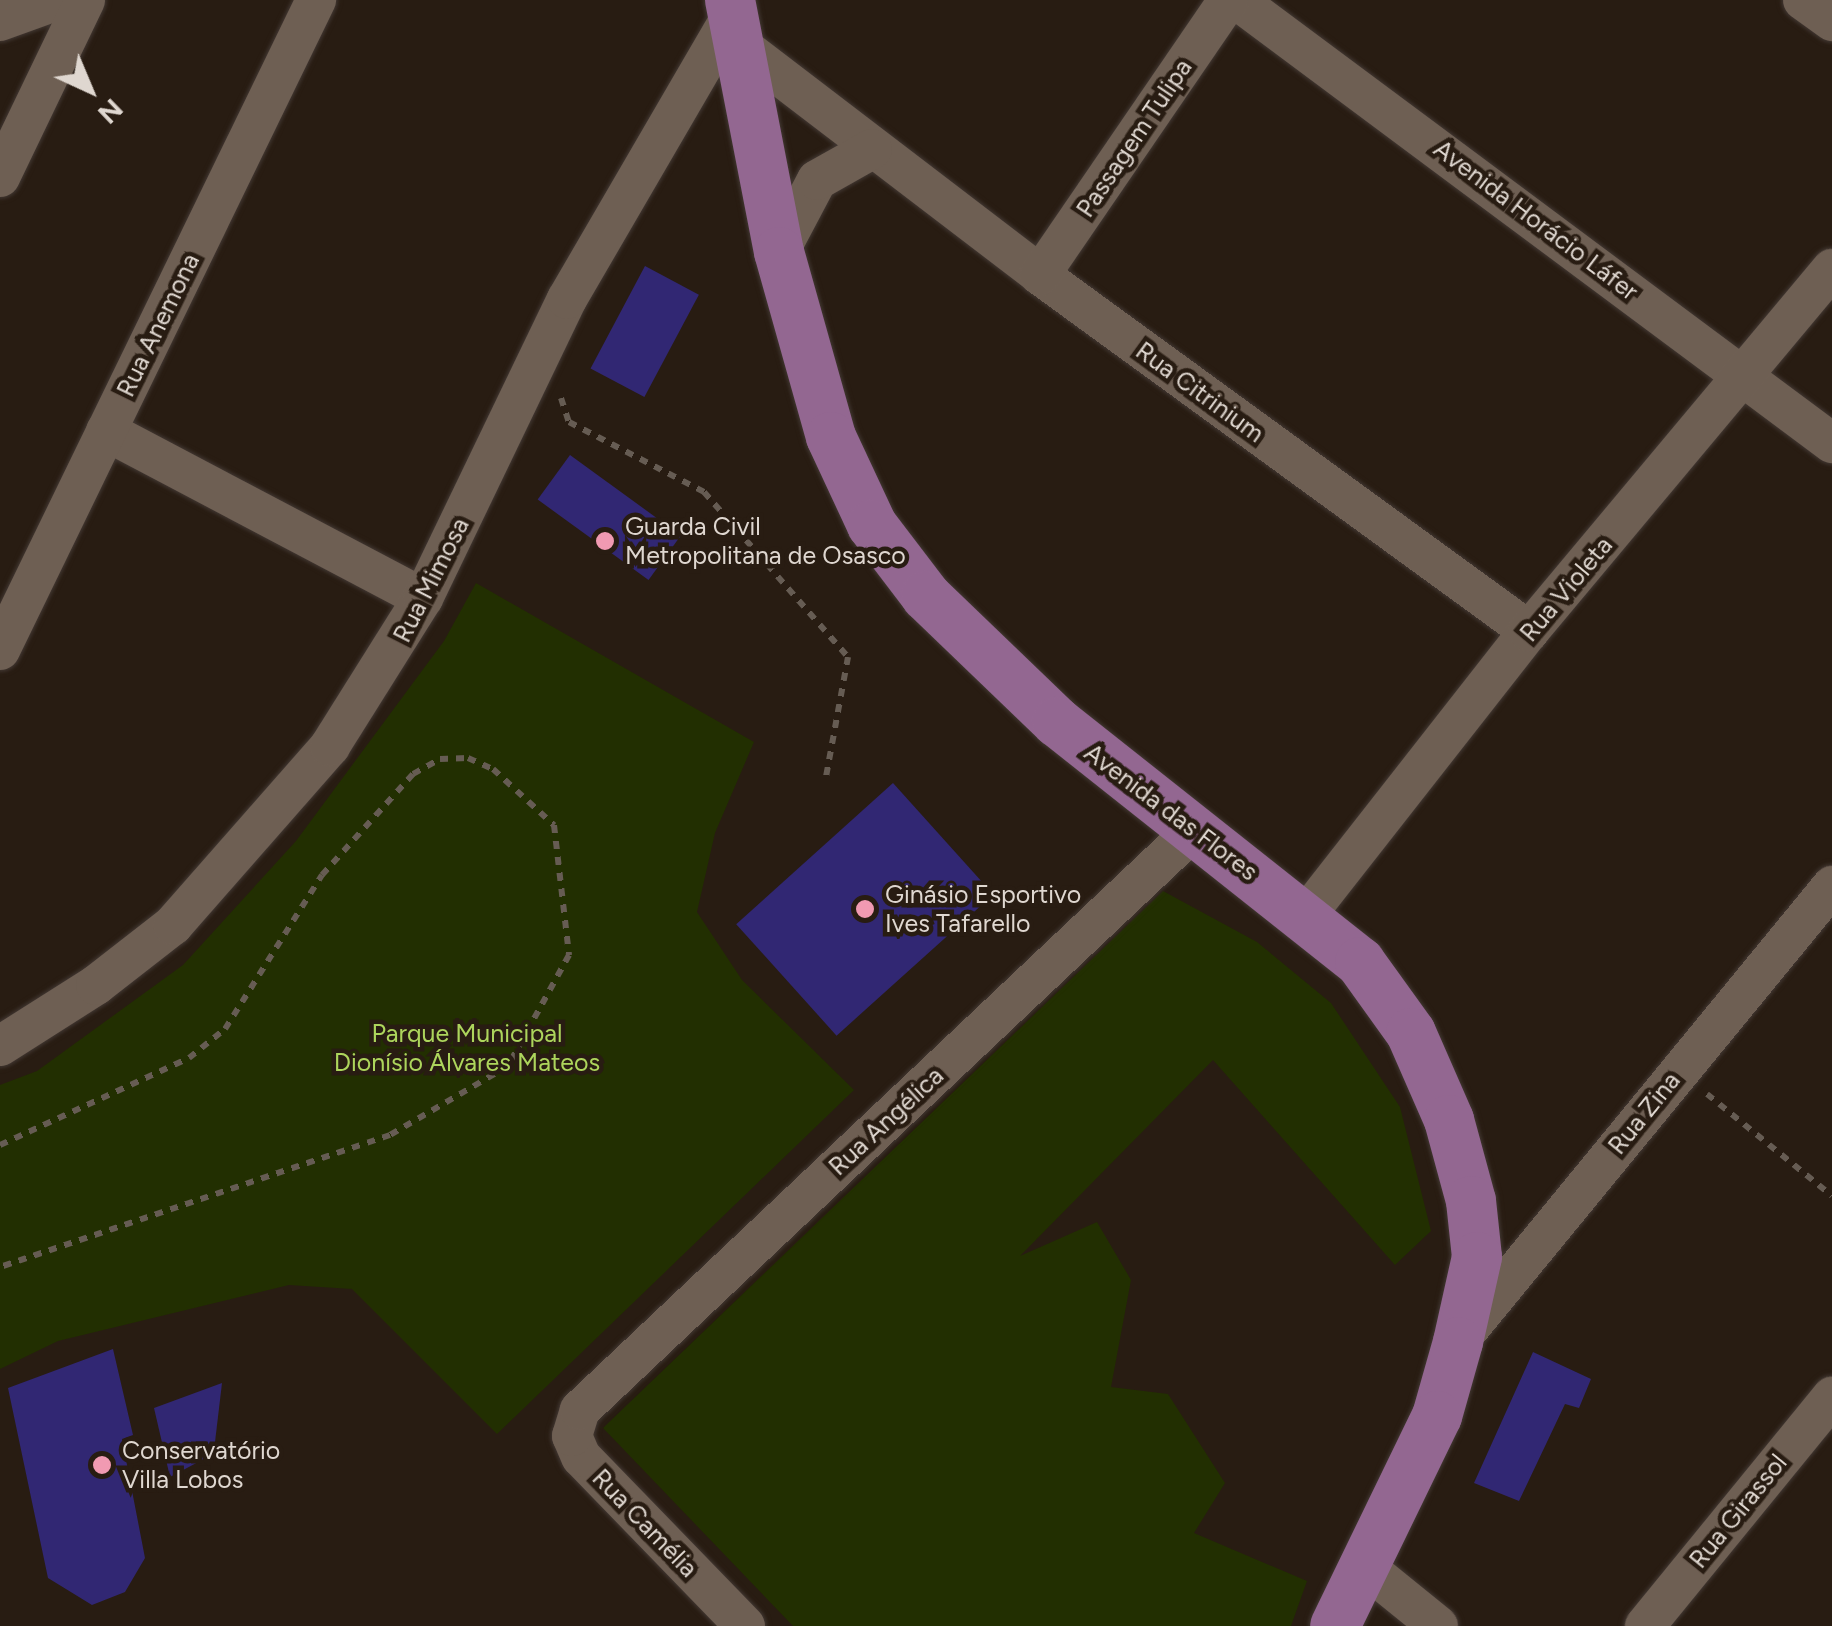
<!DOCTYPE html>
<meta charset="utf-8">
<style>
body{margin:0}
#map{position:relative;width:1832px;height:1626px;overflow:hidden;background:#281c12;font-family:Figtree,sans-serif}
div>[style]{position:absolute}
.green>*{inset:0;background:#222f01}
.building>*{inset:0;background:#312773;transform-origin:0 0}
.path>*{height:6px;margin-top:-3px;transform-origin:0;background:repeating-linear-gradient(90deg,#665c53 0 8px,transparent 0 16px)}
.roads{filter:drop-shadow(0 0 2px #423833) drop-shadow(0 0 2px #423833)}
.minor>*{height:40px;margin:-20px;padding:0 20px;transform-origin:20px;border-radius:20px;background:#6e5f53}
.major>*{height:50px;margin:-25px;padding:0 25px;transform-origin:25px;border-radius:25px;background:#936791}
.dots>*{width:28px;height:28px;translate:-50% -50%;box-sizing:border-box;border:5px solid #281c12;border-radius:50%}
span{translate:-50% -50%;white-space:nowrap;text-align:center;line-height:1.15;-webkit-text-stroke:9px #281c12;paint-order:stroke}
.street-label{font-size:25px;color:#dfd7d0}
.poi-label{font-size:25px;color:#dfd7d0}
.left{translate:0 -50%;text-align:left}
.park-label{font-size:25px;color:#add55c}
.north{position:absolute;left:40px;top:40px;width:100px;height:100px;-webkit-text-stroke:8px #281c12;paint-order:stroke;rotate:136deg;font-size:28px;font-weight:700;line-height:40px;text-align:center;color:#dfd7d0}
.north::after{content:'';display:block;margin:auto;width:35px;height:45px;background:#dfd7d0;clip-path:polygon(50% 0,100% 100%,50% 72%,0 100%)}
</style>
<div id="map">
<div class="green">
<i style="clip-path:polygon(476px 583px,754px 742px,715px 833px,697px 912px,742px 980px,854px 1090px,497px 1434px,352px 1289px,289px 1285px,58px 1341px,0 1369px,0 1085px,37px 1071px,183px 965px,296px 841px,444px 641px)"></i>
<i style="clip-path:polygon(1163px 891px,1257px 942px,1331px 1003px,1400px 1107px,1431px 1231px,1395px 1265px,1213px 1060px,1020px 1256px,1097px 1222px,1131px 1280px,1111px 1387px,1168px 1394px,1225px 1483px,1194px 1533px,1307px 1581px,1291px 1626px,793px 1626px,603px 1428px)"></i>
</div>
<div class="building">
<i style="left:645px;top:266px;width:61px;height:116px;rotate:28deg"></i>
<i style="left:570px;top:455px;width:137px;height:55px;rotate:36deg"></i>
<i style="left:893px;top:783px;width:150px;height:211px;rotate:48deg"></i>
<i style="clip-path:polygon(113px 1349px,133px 1435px,122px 1439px,145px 1558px,125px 1592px,92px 1605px,48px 1578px,8px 1388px)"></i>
<i style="clip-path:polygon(1533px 1352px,1591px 1379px,1579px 1408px,1565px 1404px,1519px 1501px,1474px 1483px)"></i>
<i style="clip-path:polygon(222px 1383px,215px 1442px,202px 1460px,170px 1477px,154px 1408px)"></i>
</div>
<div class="path">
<i style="left:561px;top:398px;width:25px;rotate:72deg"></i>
<i style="left:569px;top:422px;width:152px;rotate:27.4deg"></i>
<i style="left:704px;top:492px;width:219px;rotate:48.9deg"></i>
<i style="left:848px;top:657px;width:127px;rotate:100.4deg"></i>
<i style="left:1707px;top:1094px;width:161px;rotate:39.2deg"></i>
<i style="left:0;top:1145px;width:208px;rotate:-24.7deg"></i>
<i style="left:189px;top:1058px;width:46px;rotate:-38.9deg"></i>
<i style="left:225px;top:1029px;width:182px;rotate:-57.8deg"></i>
<i style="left:322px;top:875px;width:136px;rotate:-48deg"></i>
<i style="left:413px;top:774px;width:31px;rotate:-29deg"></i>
<i style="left:440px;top:759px;width:28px;rotate:-2deg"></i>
<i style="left:468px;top:758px;width:27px;rotate:24deg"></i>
<i style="left:493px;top:769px;width:83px;rotate:42.6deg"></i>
<i style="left:554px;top:825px;width:131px;rotate:83.4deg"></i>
<i style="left:569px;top:955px;width:127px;rotate:118.8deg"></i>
<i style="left:508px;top:1066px;width:137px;rotate:149.7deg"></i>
<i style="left:390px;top:1135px;width:412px;rotate:161.3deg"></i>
</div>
<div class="roads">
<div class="minor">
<i style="left:1237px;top:0;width:742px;rotate:36.67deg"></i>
<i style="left:1803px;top:0;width:36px;rotate:36deg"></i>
<i style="left:0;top:21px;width:62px;rotate:-19.9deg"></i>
<i style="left:741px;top:46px;width:377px;rotate:37.4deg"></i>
<i style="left:1040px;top:275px;width:605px;rotate:36.06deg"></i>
<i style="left:0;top:177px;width:196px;rotate:-64.3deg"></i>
<i style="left:779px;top:252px;width:81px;rotate:-62.2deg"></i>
<i style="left:817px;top:180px;width:63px;rotate:-29.4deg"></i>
<i style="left:1040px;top:275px;width:333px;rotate:-55.6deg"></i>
<i style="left:106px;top:431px;width:358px;rotate:27.8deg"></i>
<i style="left:0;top:650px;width:723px;rotate:-64.07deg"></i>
<i style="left:1307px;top:914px;width:360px;rotate:-51.9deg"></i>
<i style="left:1529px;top:631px;width:472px;rotate:-50.1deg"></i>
<i style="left:0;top:1046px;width:114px;rotate:-32.4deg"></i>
<i style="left:96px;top:985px;width:98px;rotate:-37.9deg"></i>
<i style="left:173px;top:925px;width:238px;rotate:-48.7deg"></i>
<i style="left:330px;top:746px;width:175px;rotate:-57.9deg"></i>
<i style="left:423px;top:598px;width:332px;rotate:-64.3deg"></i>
<i style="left:567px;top:299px;width:332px;rotate:-59.8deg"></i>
<i style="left:1458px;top:1342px;width:590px;rotate:-50.64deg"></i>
<i style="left:1364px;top:1566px;width:95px;rotate:39deg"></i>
<i style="left:745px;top:1626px;width:235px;rotate:-134.1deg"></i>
<i style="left:581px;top:1457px;width:23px;rotate:-113deg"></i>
<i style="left:572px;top:1436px;width:27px;rotate:-73deg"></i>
<i style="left:580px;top:1410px;width:842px;rotate:-43.36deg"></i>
<i style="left:1645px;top:1626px;width:296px;rotate:-50.8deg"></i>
</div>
<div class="major">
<i style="left:730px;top:0;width:257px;rotate:79deg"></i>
<i style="left:779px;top:252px;width:192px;rotate:74.3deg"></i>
<i style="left:831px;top:437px;width:97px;rotate:65deg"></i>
<i style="left:872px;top:525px;width:89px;rotate:52.7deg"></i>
<i style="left:926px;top:596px;width:182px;rotate:43.9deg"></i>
<i style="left:1057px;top:722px;width:387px;rotate:38.4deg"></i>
<i style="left:1360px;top:962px;width:87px;rotate:54.3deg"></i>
<i style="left:1411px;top:1033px;width:95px;rotate:66.4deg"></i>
<i style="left:1449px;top:1120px;width:84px;rotate:74.8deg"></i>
<i style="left:1471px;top:1201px;width:56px;rotate:83.9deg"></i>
<i style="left:1477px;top:1257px;width:87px;rotate:102.6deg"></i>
<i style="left:1458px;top:1342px;width:77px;rotate:105.8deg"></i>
<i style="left:1437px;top:1416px;width:233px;rotate:115.9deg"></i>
</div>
</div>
<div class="dots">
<i style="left:605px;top:541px;background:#f19ab2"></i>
<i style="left:865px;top:909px;background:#f19ab2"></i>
<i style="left:102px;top:1465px;background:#f19ab2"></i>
</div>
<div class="street-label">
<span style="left:1134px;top:138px;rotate:-56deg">Passagem Tulipa</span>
<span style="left:1536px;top:220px;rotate:37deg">Avenida Horácio Láfer</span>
<span style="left:158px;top:325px;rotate:-64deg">Rua Anemona</span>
<span style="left:1200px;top:392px;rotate:36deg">Rua Citrinium</span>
<span style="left:431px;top:580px;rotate:-63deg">Rua Mimosa</span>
<span style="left:1566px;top:589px;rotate:-50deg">Rua Violeta</span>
<span style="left:1171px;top:812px;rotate:37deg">Avenida das Flores</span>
<span style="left:1644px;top:1113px;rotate:-51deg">Rua Zina</span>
<span style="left:886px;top:1121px;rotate:-43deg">Rua Angélica</span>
<span style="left:1738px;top:1511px;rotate:-51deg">Rua Girassol</span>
<span style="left:645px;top:1523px;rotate:46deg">Rua Camélia</span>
</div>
<div class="poi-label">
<span class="left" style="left:625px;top:541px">Guarda Civil<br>Metropolitana de Osasco</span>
<span class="left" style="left:885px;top:909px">Ginásio Esportivo<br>Ives Tafarello</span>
<span class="left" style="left:122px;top:1465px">Conservatório<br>Villa Lobos</span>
</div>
<div class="park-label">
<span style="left:467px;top:1048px">Parque Municipal<br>Dionísio Álvares Mateos</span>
</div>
<div class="north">N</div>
</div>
